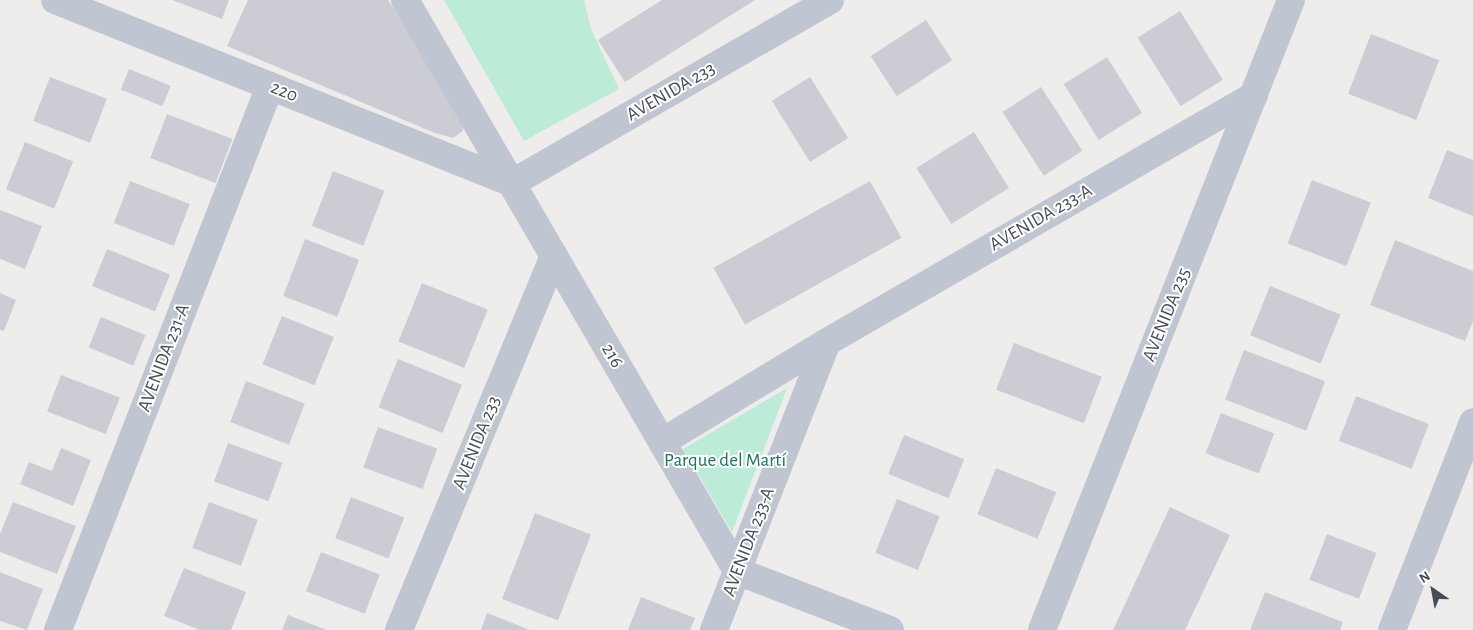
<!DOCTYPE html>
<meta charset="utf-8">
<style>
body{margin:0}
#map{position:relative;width:1473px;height:630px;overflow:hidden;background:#efedec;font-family:"Alegreya Sans",sans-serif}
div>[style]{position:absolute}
.green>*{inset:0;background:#bcebd8}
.building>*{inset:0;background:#cccdd4;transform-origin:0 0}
.minor>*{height:28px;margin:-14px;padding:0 14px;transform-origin:14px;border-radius:14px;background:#c0c6d1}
span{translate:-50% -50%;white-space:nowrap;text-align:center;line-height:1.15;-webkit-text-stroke:4px #fff;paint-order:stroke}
.street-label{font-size:19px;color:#464c59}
.park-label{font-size:19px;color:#1b755a}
.north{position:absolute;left:1408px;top:565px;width:50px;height:50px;-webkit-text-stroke:4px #fff;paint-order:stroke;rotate:327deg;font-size:14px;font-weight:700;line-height:20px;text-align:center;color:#464c59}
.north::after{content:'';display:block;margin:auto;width:18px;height:22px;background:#464c59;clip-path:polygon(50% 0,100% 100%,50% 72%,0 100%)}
</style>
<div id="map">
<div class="green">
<i style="clip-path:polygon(444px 0,584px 0,591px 29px,619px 89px,524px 141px)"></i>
<i style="clip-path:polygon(787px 388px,732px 532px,683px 449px)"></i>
</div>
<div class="building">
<i style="clip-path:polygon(172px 0,229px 0,222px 19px)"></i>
<i style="clip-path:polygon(248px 0,388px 0,462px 116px,463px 131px,453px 138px,435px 133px,227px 46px)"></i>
<i style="clip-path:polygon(662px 0,755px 0,625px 82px,598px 40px)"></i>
<i style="left:1180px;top:11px;width:81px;height:50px;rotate:58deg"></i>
<i style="left:926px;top:20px;width:48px;height:66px;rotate:57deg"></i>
<i style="left:1371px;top:34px;width:73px;height:64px;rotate:21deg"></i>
<i style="left:1107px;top:57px;width:66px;height:51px;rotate:58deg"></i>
<i style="left:129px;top:69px;width:45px;height:22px;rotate:22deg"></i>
<i style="left:50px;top:77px;width:61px;height:47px;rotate:21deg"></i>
<i style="left:810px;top:77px;width:72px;height:45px;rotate:58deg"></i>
<i style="left:1041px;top:87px;width:76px;height:46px;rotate:57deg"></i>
<i style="left:167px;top:114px;width:70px;height:47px;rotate:21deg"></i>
<i style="left:974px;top:132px;width:66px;height:68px;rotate:58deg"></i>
<i style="left:25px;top:142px;width:52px;height:51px;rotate:22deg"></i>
<i style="clip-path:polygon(1447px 150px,1473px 160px,1473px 216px,1428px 198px)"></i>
<i style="left:333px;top:171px;width:55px;height:59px;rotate:21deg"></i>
<i style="left:1312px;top:180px;width:63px;height:68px;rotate:21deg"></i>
<i style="left:130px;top:181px;width:64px;height:45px;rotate:21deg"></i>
<i style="left:870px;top:181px;width:65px;height:179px;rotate:61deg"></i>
<i style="clip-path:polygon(0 210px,42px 226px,25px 269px,0 259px)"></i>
<i style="left:305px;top:239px;width:58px;height:61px;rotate:21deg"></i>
<i style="clip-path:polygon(1395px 240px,1473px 271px,1473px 321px,1465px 341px,1370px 305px)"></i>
<i style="left:107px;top:249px;width:68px;height:40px;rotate:22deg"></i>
<i style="left:422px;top:283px;width:71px;height:63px;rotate:22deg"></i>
<i style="left:1270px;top:286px;width:76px;height:53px;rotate:22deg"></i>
<i style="clip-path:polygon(0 293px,16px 300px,4px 331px,0 330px)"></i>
<i style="left:282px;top:316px;width:56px;height:52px;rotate:22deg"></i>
<i style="left:101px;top:317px;width:48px;height:33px;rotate:22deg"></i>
<i style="left:1014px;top:343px;width:94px;height:50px;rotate:21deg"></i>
<i style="left:1244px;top:350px;width:87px;height:53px;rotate:21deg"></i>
<i style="left:398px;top:359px;width:69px;height:52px;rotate:22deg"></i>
<i style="left:61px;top:375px;width:63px;height:39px;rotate:21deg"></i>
<i style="left:246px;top:381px;width:63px;height:44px;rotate:21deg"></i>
<i style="left:1356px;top:396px;width:78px;height:48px;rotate:21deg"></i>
<i style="left:1221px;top:413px;width:57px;height:43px;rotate:21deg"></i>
<i style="left:378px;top:427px;width:63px;height:43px;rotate:20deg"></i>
<i style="left:904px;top:435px;width:65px;height:42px;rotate:22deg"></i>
<i style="left:228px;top:443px;width:58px;height:41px;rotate:20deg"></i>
<i style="clip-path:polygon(61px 448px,91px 460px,73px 506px,20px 484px,29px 462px,52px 471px)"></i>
<i style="left:996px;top:468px;width:65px;height:50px;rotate:22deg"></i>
<i style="left:351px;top:497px;width:57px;height:44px;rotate:21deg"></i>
<i style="left:897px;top:499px;width:46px;height:58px;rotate:22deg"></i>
<i style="clip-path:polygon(13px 502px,76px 526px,57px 574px,0 552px,0 534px)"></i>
<i style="left:209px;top:502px;width:52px;height:49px;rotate:20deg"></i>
<i style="clip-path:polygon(1170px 507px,1230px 535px,1185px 630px,1113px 630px)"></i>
<i style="left:535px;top:513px;width:60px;height:92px;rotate:21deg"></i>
<i style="left:1327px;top:534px;width:53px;height:49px;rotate:21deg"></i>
<i style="left:321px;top:552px;width:63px;height:42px;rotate:21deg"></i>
<i style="clip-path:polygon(184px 568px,246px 592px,231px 630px,200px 630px,164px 616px)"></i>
<i style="clip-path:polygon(0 572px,43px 589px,27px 630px,0 621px)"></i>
<i style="clip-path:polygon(1265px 592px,1343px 622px,1340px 630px,1250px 630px)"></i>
<i style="clip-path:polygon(641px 597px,695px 618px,690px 630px,628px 630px)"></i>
<i style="clip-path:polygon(487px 613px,530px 630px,481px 630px)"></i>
<i style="clip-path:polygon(288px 615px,327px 630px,282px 630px)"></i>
</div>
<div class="minor">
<i style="left:55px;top:0;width:492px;rotate:21.8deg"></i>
<i style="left:512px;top:183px;width:367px;rotate:-29.9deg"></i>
<i style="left:405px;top:0;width:661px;rotate:59.82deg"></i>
<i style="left:737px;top:571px;width:164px;rotate:21.1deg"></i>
<i style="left:662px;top:442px;width:193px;rotate:-31.2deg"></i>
<i style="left:58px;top:630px;width:584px;rotate:-68.71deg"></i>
<i style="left:399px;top:630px;width:405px;rotate:-67.5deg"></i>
<i style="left:714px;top:630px;width:309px;rotate:-68.6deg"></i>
<i style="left:827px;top:342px;width:493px;rotate:-30deg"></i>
<i style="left:1042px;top:630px;width:677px;rotate:-68.43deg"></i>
<i style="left:1392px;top:630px;width:223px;rotate:-68.7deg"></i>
</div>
<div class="street-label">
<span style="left:284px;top:92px;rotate:22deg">220</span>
<span style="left:671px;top:92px;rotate:-30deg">AVENIDA 233</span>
<span style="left:1041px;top:218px;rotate:-30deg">AVENIDA 233-A</span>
<span style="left:1167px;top:315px;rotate:-68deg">AVENIDA 235</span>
<span style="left:612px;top:356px;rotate:60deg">216</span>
<span style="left:164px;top:358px;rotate:-69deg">AVENIDA 231-A</span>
<span style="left:477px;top:443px;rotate:-68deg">AVENIDA 233</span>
<span style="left:749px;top:542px;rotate:-69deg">AVENIDA 233-A</span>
</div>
<div class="park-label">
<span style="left:725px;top:461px">Parque del Martí</span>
</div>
<div class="north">N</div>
</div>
